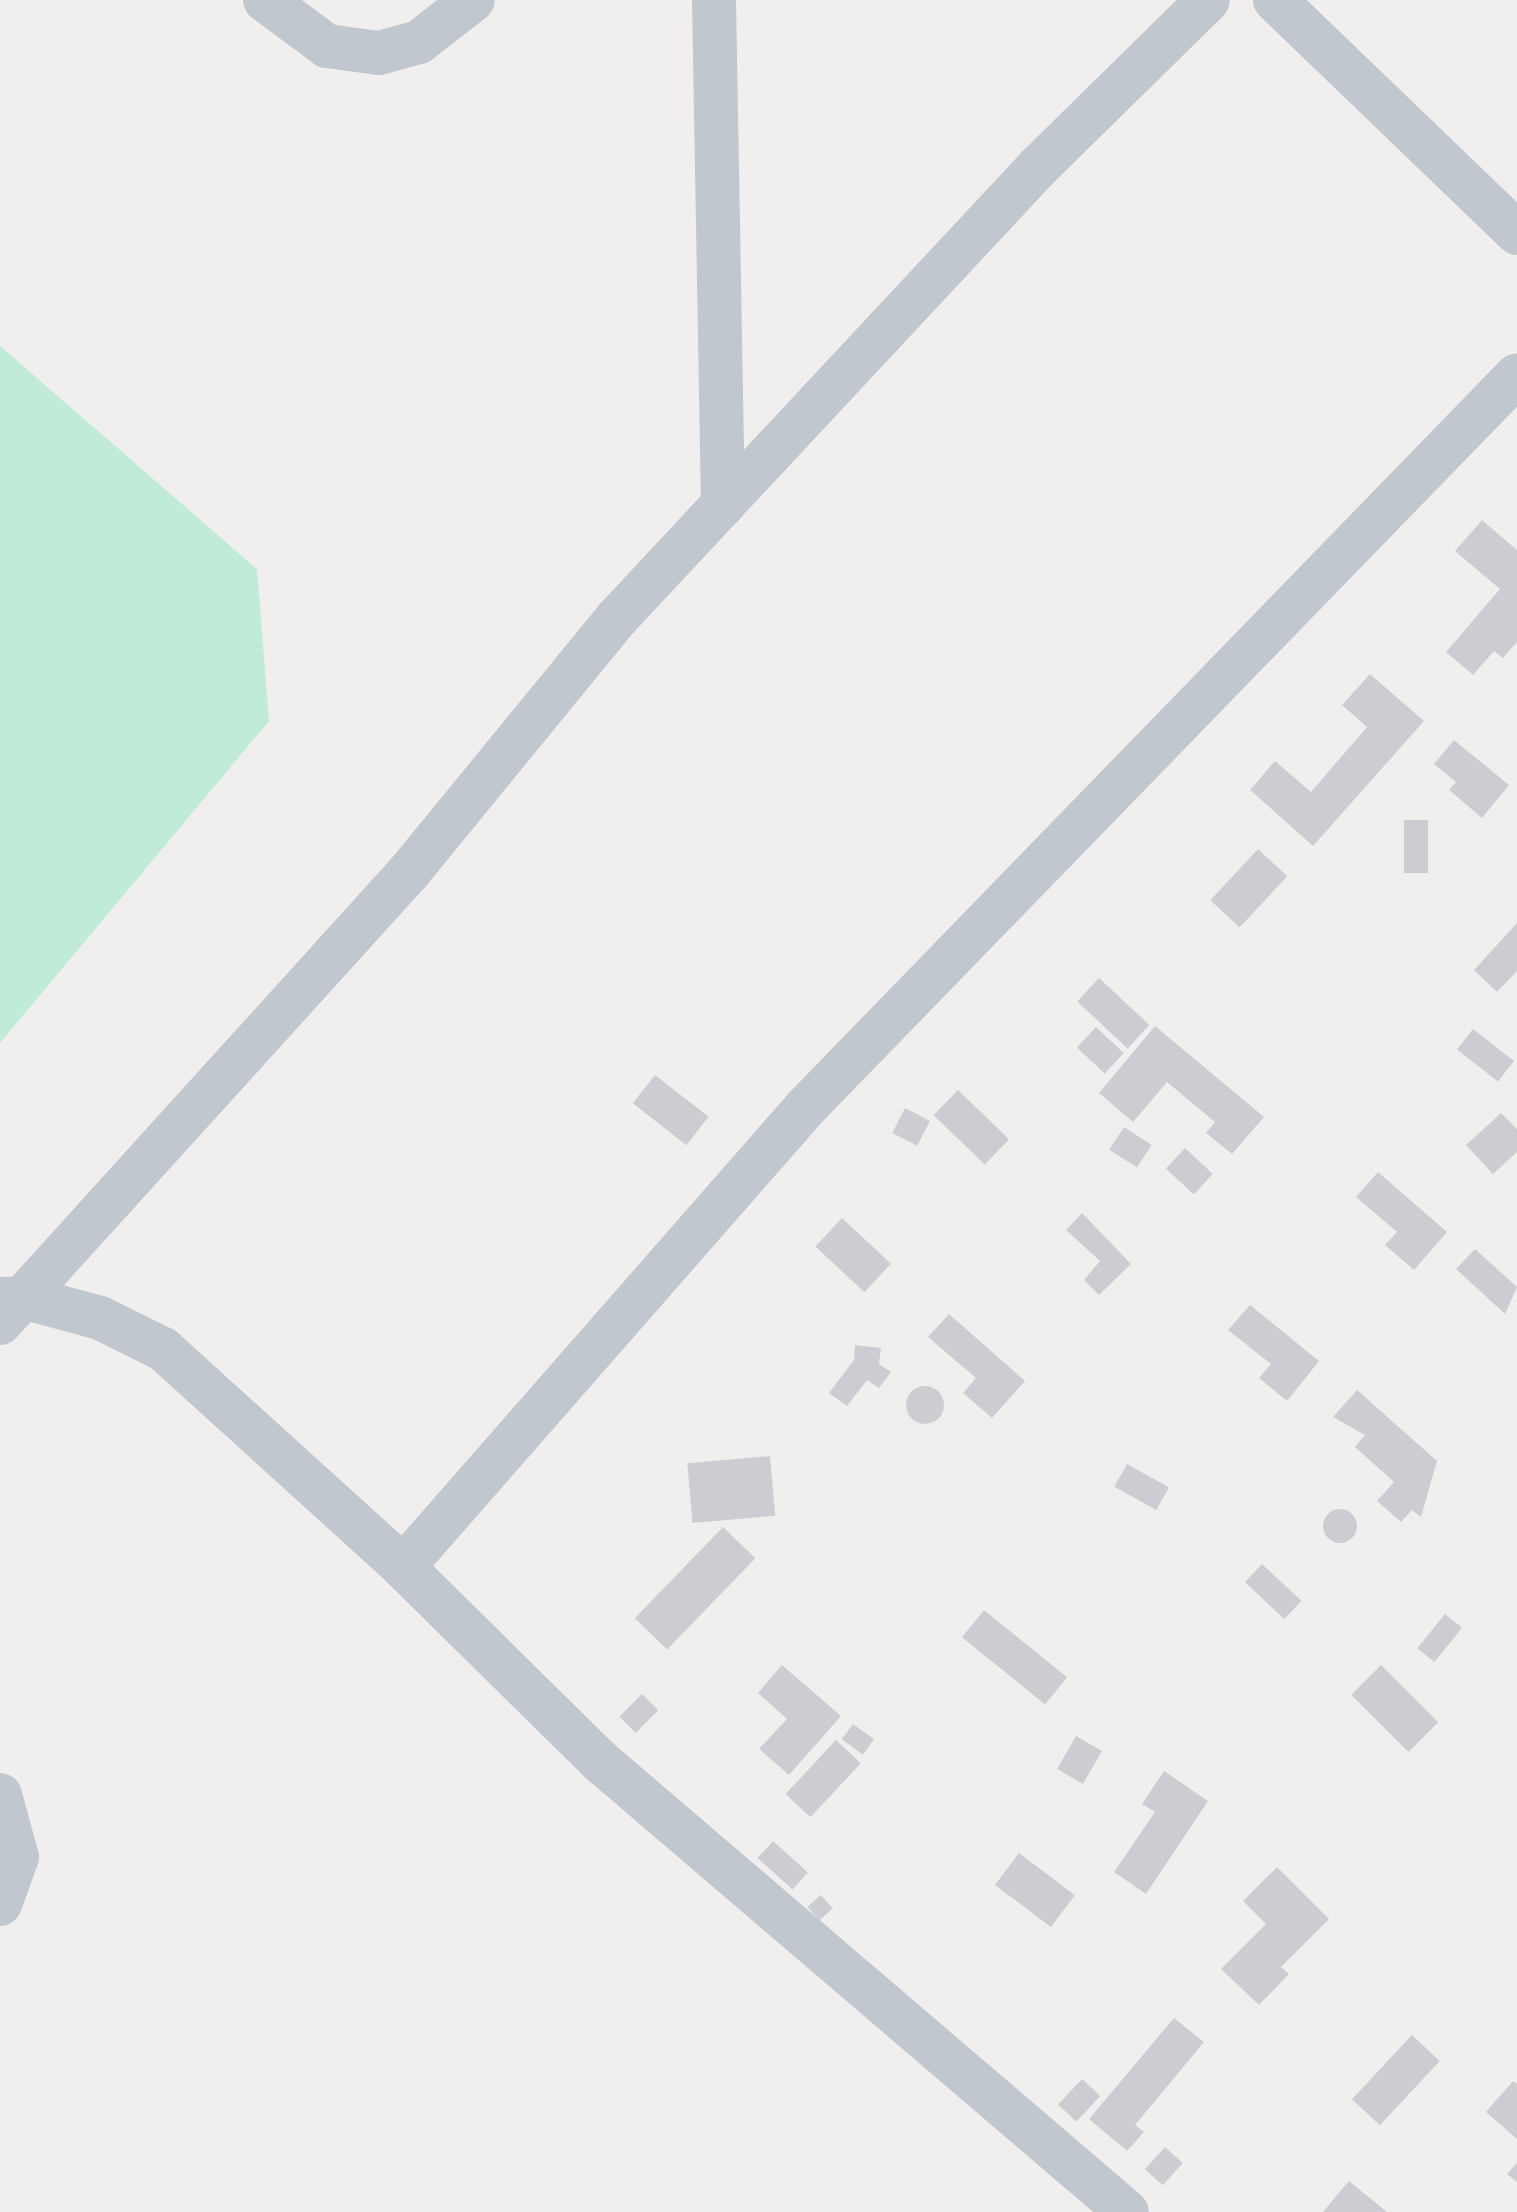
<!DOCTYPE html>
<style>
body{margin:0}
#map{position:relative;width:1517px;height:2212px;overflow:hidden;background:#f1efee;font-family:"Space Grotesk",sans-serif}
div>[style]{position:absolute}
.green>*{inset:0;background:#c0ebd7}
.building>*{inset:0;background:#cccdd3;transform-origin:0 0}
.round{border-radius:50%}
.minor>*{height:44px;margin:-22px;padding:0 22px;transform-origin:22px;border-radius:22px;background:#c0c7cf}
span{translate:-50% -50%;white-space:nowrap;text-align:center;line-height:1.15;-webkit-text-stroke:7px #fff;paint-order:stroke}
</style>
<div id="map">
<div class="green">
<i style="clip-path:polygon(0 346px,257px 569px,269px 721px,0 1043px)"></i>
</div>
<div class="building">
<i style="clip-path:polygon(1482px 520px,1517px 550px,1517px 642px,1503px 658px,1494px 651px,1473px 675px,1446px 652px,1500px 589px,1455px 551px)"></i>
<i style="clip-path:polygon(1370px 674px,1424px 721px,1313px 846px,1250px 790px,1275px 761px,1311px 792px,1367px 727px,1342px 705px)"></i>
<i style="clip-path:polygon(1454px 740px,1509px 785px,1482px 818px,1449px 790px,1456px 782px,1434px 764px)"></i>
<i style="left:1404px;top:820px;width:24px;height:53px"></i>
<i style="left:1258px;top:849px;width:40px;height:70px;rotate:43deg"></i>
<i style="clip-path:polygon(1517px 923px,1517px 971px,1497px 992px,1474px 970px)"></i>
<i style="left:1099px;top:978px;width:69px;height:32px;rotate:43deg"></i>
<i style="clip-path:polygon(1155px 1026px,1264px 1117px,1232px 1154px,1206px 1133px,1215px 1122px,1167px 1082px,1133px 1122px,1099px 1093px)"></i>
<i style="left:1096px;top:1027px;width:38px;height:28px;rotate:43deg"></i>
<i style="left:1473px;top:1029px;width:52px;height:26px;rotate:38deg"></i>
<i style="left:655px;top:1075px;width:68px;height:36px;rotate:38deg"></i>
<i style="left:958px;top:1090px;width:71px;height:35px;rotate:44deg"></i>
<i style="left:905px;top:1108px;width:28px;height:28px;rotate:27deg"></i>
<i style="clip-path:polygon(1501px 1113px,1517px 1129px,1517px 1152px,1493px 1174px,1466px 1145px)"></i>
<i style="left:1124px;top:1127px;width:33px;height:27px;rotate:33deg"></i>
<i style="left:1185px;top:1148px;width:38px;height:28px;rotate:43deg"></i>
<i style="clip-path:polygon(1378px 1172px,1447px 1232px,1414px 1270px,1385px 1245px,1397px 1232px,1356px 1197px)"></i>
<i style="clip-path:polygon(1082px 1213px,1131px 1264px,1099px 1295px,1084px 1280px,1100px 1261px,1066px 1230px)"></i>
<i style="left:842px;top:1218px;width:67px;height:39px;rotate:43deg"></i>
<i style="clip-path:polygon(1475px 1249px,1517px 1287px,1505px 1314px,1456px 1269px)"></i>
<i style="clip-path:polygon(1250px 1305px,1319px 1361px,1287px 1401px,1259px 1378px,1271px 1364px,1228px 1330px)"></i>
<i style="clip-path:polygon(949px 1314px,1025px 1381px,992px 1418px,963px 1393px,976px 1378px,928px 1337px)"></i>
<i style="clip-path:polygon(855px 1345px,881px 1348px,879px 1364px,891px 1372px,879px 1388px,867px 1380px,847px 1406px,829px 1393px,854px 1360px)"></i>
<i class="round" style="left:906px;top:1386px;width:38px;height:38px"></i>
<i style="clip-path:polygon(1357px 1390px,1437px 1461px,1421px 1517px,1412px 1510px,1401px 1522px,1377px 1501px,1394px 1482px,1355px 1447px,1365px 1435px,1333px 1417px)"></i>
<i style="left:770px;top:1456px;width:60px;height:83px;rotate:85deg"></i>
<i style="left:1127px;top:1464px;width:48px;height:26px;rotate:29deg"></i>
<i class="round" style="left:1323px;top:1509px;width:34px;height:34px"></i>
<i style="left:723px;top:1527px;width:45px;height:127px;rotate:44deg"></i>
<i style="left:1262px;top:1564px;width:54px;height:25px;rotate:43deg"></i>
<i style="left:984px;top:1610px;width:107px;height:35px;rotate:39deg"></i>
<i style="left:1445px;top:1614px;width:22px;height:44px;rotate:39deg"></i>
<i style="clip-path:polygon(782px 1665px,841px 1716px,789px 1775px,759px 1749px,787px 1719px,758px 1693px)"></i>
<i style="left:1381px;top:1665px;width:81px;height:42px;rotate:45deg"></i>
<i style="left:642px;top:1694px;width:23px;height:32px;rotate:45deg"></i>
<i style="left:853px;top:1724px;width:26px;height:19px;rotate:36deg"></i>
<i style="left:1076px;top:1736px;width:30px;height:38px;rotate:30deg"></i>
<i style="left:836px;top:1740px;width:34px;height:74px;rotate:43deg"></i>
<i style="clip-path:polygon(1164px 1771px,1208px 1801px,1146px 1894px,1114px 1872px,1155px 1812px,1142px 1804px)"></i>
<i style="left:773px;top:1841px;width:47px;height:23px;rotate:42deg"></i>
<i style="left:1019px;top:1853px;width:70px;height:40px;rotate:37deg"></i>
<i style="clip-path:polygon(1277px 1867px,1329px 1919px,1281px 1967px,1289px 1974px,1259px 2005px,1221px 1969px,1266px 1924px,1243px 1901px)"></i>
<i style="left:821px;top:1895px;width:18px;height:18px;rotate:49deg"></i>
<i style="clip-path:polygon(1174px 2018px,1204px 2042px,1135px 2125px,1144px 2132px,1127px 2151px,1089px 2119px)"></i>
<i style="left:1412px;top:2035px;width:38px;height:88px;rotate:43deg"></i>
<i style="left:1082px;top:2079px;width:25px;height:35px;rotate:43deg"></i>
<i style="clip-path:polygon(1513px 2081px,1517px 2084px,1517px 2139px,1486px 2112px)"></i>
<i style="left:1165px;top:2147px;width:24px;height:30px;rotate:42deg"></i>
<i style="clip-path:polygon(1517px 2163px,1517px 2182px,1507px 2174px)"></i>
<i style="clip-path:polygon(1349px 2181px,1387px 2212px,1323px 2212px)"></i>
</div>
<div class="minor">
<i style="left:265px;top:0;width:77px;rotate:36.6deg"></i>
<i style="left:327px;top:46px;width:52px;rotate:7.7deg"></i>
<i style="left:379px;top:53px;width:41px;rotate:-15.4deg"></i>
<i style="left:419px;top:42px;width:68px;rotate:-37.9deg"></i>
<i style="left:714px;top:0;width:505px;rotate:88.98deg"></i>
<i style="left:1275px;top:0;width:336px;rotate:43.9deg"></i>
<i style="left:2px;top:1299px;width:24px;rotate:-2deg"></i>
<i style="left:26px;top:1298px;width:77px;rotate:15.1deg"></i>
<i style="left:100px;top:1318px;width:70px;rotate:26.2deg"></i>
<i style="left:163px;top:1349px;width:324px;rotate:42.2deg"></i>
<i style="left:403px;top:1567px;width:278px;rotate:44.6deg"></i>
<i style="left:601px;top:1762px;width:692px;rotate:40.55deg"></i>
<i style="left:0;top:1323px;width:609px;rotate:-47.8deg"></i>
<i style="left:409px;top:872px;width:328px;rotate:-50.7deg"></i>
<i style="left:617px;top:618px;width:617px;rotate:-46.97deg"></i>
<i style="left:1038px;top:167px;width:238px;rotate:-44.5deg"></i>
<i style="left:403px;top:1567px;width:612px;rotate:-48.78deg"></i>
<i style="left:806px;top:1107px;width:1020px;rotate:-45.83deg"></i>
<i style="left:0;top:1795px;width:64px;rotate:74.7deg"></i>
<i style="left:17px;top:1857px;width:50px;rotate:109.9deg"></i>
</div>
</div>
